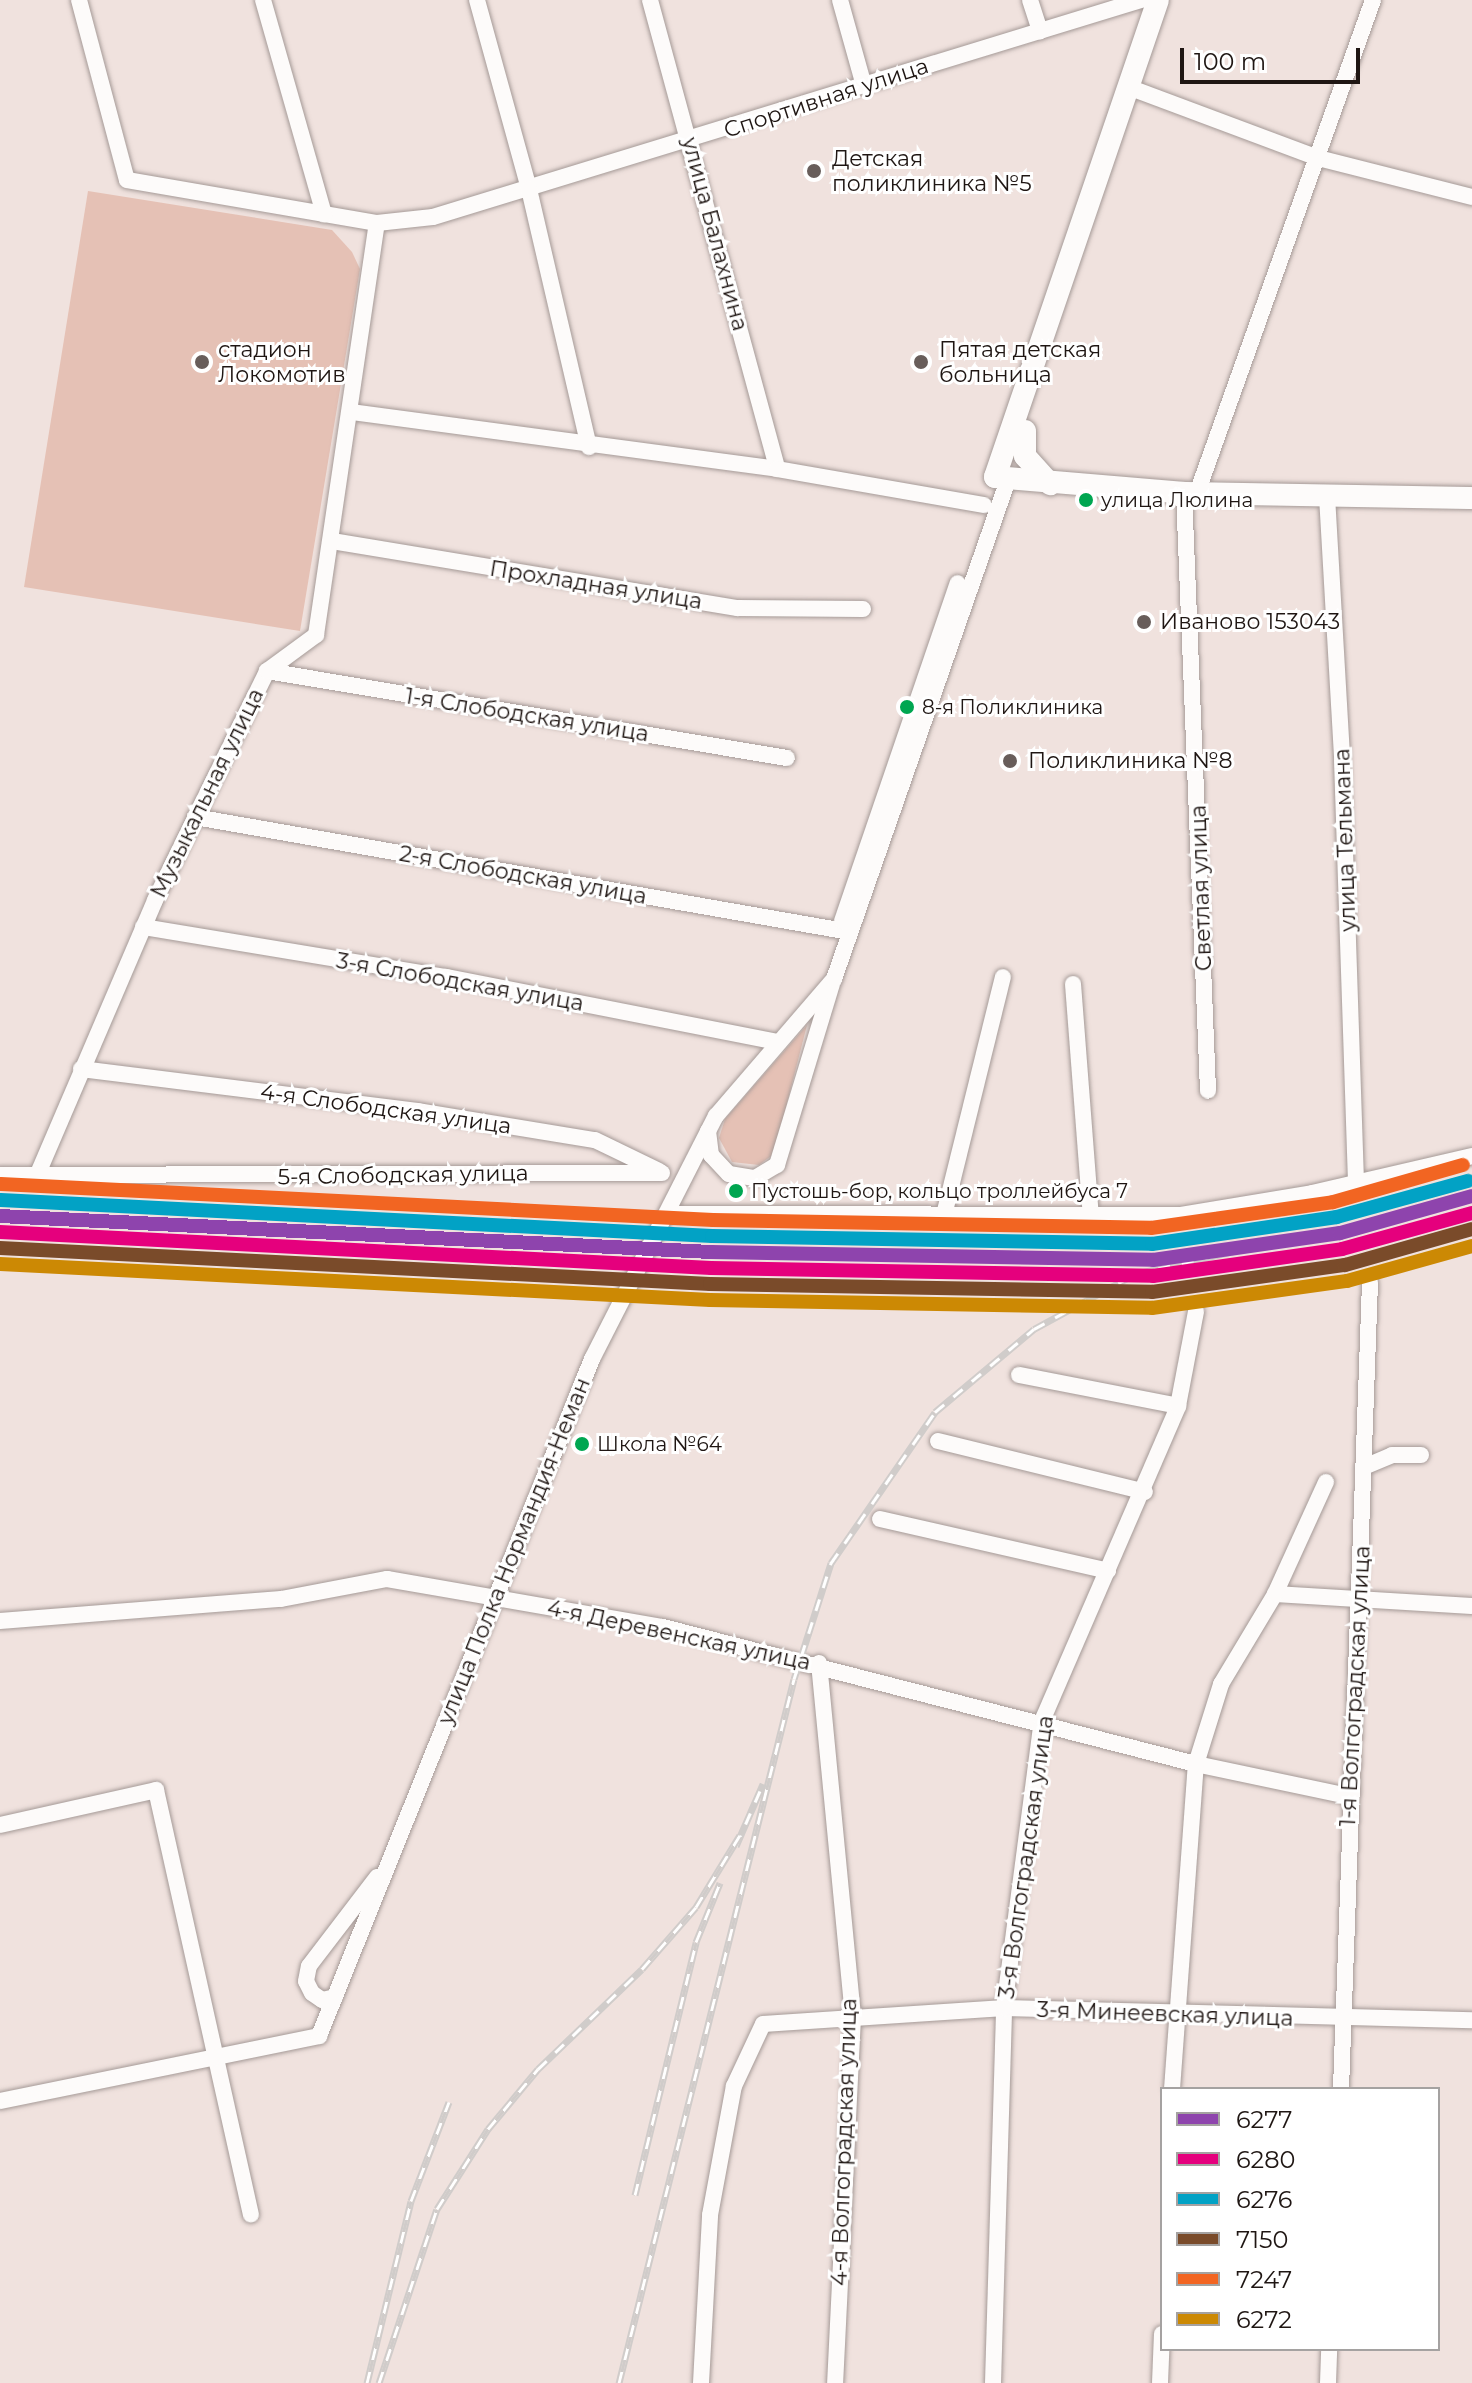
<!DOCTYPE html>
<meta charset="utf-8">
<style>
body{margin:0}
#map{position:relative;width:1472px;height:2383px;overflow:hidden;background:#f0e2de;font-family:Montserrat,sans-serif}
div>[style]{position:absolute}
.green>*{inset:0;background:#e5c1b5}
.roads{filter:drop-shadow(0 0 2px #a59a97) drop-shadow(0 0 2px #a59a97)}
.minor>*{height:16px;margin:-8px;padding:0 8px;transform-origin:8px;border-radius:8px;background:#fdfbfa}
.major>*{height:22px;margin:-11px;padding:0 11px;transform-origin:11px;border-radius:11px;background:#fdfbfa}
.rail>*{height:7px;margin-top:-3.5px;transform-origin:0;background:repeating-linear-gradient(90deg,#fff 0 12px,#d0ccca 0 24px);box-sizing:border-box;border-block:2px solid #d0ccca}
.rail-1>*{height:14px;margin:-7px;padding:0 7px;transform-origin:7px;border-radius:7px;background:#8e44ad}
.rail-2>*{height:14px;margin:-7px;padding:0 7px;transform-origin:7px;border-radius:7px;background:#e5007d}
.rail-3>*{height:14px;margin:-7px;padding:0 7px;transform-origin:7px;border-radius:7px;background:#02a2c5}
.rail-4>*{height:14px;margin:-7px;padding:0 7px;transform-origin:7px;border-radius:7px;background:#7a4b2a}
.rail-5>*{height:14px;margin:-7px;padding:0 7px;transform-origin:7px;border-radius:7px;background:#f26522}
.rail-6>*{height:14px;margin:-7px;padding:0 7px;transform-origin:7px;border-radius:7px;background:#cc8904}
.dots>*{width:22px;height:22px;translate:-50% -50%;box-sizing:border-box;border:4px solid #fff;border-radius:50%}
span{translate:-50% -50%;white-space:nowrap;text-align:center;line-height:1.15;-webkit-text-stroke:6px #fff;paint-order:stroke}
.bus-label{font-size:20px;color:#1f1613}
.left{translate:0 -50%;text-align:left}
.street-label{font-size:22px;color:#1f1613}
.poi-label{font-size:22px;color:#1f1613}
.legend{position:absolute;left:1160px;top:2087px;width:280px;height:264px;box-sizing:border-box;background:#fff;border:2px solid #a5a2a1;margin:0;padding:10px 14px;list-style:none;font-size:24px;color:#1f1613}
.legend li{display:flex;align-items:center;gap:16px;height:40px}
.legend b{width:40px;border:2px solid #a5a2a1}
.scale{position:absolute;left:1180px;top:48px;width:180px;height:36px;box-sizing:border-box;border:4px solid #1f1613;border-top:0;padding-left:10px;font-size:24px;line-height:28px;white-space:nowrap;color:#1f1613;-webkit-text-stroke:6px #fff;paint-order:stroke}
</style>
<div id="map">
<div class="green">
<i style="clip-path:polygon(88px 191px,332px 230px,352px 252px,360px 269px,300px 631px,24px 587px)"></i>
<i style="clip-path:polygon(807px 1025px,774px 1154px,759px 1165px,732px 1162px,719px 1138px,725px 1119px)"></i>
</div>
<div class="roads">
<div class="minor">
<i style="left:79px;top:0;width:186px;rotate:75.1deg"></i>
<i style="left:127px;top:180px;width:254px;rotate:9.8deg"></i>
<i style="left:377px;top:223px;width:56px;rotate:-6.1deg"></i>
<i style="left:433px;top:217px;width:741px;rotate:-17.04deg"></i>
<i style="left:263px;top:0;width:223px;rotate:74.1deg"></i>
<i style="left:477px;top:0;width:196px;rotate:74.6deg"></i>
<i style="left:529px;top:189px;width:265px;rotate:76.9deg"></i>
<i style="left:650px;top:0;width:486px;rotate:74.8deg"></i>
<i style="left:840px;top:0;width:89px;rotate:74.4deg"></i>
<i style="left:1030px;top:0;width:33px;rotate:72deg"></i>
<i style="left:1139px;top:91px;width:191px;rotate:20.5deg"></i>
<i style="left:1318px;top:158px;width:159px;rotate:14.2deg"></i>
<i style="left:351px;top:412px;width:430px;rotate:7.6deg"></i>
<i style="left:777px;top:469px;width:210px;rotate:9.9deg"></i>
<i style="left:1184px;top:493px;width:598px;rotate:87.7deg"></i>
<i style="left:1197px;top:493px;width:523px;rotate:-70.35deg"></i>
<i style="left:1327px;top:496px;width:264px;rotate:86.7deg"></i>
<i style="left:1342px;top:760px;width:424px;rotate:88.1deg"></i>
<i style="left:332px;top:541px;width:411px;rotate:9.4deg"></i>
<i style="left:737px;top:608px;width:126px;rotate:0.5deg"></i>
<i style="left:267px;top:671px;width:527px;rotate:9.5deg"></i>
<i style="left:195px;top:817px;width:665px;rotate:9.96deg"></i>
<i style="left:842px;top:921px;width:357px;rotate:-71.1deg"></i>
<i style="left:143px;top:927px;width:307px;rotate:9.4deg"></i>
<i style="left:446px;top:977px;width:337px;rotate:11.1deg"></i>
<i style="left:1073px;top:984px;width:233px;rotate:85.6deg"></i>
<i style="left:81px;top:1069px;width:339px;rotate:7.1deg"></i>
<i style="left:417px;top:1111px;width:180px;rotate:9.3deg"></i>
<i style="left:595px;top:1140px;width:71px;rotate:25.8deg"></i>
<i style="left:708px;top:1131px;width:24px;rotate:83deg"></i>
<i style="left:711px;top:1155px;width:26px;rotate:47deg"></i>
<i style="left:729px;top:1174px;width:26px;rotate:9deg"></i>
<i style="left:755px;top:1178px;width:26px;rotate:-31deg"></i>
<i style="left:777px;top:1165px;width:189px;rotate:-73.1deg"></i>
<i style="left:0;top:1175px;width:662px;rotate:-0.17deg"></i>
<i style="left:36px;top:1178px;width:302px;rotate:-66.8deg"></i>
<i style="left:155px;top:900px;width:255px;rotate:-63.9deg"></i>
<i style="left:267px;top:671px;width:61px;rotate:-36.3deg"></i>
<i style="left:316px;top:635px;width:416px;rotate:-81.6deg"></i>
<i style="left:667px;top:1214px;width:514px;rotate:0.11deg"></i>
<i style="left:1181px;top:1215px;width:133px;rotate:-9.5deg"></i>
<i style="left:1312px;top:1193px;width:164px;rotate:-13deg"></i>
<i style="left:944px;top:1215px;width:245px;rotate:-76.1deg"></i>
<i style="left:1019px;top:1375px;width:162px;rotate:11deg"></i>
<i style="left:938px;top:1441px;width:213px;rotate:13.8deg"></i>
<i style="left:1364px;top:1467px;width:30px;rotate:-23deg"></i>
<i style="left:1392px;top:1455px;width:29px"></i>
<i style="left:880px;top:1519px;width:234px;rotate:12.8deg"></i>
<i style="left:1275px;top:1594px;width:197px;rotate:3.5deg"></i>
<i style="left:0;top:1621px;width:282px;rotate:-4.5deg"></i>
<i style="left:281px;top:1599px;width:108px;rotate:-10.7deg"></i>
<i style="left:387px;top:1579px;width:280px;rotate:9.9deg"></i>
<i style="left:663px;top:1627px;width:550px;rotate:14.42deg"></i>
<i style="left:1196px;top:1764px;width:155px;rotate:11.9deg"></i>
<i style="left:819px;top:1663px;width:356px;rotate:84.5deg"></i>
<i style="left:853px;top:2017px;width:366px;rotate:92.8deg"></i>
<i style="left:0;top:1825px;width:160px;rotate:-12.6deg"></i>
<i style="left:156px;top:1790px;width:435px;rotate:77.4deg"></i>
<i style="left:335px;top:1997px;width:13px;rotate:167deg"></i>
<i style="left:322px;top:2000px;width:12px;rotate:-145deg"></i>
<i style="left:312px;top:1993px;width:13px;rotate:-117deg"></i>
<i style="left:306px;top:1981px;width:15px;rotate:-79deg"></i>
<i style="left:309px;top:1966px;width:112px;rotate:-52.6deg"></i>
<i style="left:1172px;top:2089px;width:326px;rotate:-85.8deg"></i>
<i style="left:1196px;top:1764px;width:84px;rotate:-72.6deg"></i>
<i style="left:1221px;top:1684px;width:105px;rotate:-59deg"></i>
<i style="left:1275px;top:1594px;width:123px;rotate:-65.5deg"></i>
<i style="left:1341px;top:2089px;width:807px;rotate:-87.94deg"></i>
<i style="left:0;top:2101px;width:326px;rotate:-11.5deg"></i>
<i style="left:319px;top:2036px;width:730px;rotate:-68.04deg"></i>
<i style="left:592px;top:1359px;width:273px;rotate:-63deg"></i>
<i style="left:716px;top:1116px;width:181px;rotate:-49.3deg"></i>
<i style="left:834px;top:979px;width:528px;rotate:-70.78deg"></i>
<i style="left:701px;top:2383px;width:168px;rotate:-86.9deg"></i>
<i style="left:710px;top:2215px;width:131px;rotate:-79.5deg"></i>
<i style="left:734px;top:2086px;width:68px;rotate:-64.9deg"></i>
<i style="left:763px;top:2024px;width:242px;rotate:-3.8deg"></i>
<i style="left:1004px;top:2008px;width:468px;rotate:1.5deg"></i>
<i style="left:993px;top:2383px;width:375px;rotate:-88.3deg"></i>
<i style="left:1004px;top:2008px;width:290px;rotate:-82.5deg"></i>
<i style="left:1042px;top:1721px;width:343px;rotate:-66.6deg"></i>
<i style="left:1178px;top:1406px;width:96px;rotate:-79.2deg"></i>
<i style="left:1160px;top:2383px;width:49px;rotate:-87.7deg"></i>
<i style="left:1328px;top:2383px;width:34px;rotate:-88deg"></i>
</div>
<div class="major">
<i style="left:1158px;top:0;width:504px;rotate:108.87deg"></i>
<i style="left:995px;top:477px;width:190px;rotate:4.8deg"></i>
<i style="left:1184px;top:493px;width:288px;rotate:1deg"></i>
<i style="left:1025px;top:431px;width:25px;rotate:90deg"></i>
<i style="left:1025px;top:456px;width:38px;rotate:48deg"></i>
</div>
</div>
<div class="rail">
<i style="left:736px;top:1846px;width:68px;rotate:-66.5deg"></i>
<i style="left:635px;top:2195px;width:260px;rotate:-76.4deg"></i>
<i style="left:696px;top:1942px;width:64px;rotate:-67.9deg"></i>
<i style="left:367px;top:2383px;width:187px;rotate:-76.4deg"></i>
<i style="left:411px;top:2201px;width:106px;rotate:-69deg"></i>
<i style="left:379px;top:2383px;width:183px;rotate:-71.6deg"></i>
<i style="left:437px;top:2209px;width:95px;rotate:-57.5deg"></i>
<i style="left:488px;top:2129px;width:78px;rotate:-50.2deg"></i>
<i style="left:538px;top:2069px;width:144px;rotate:-43.9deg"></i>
<i style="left:642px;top:1969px;width:82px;rotate:-48.9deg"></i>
<i style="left:696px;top:1907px;width:84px;rotate:-58.6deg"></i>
<i style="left:619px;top:2383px;width:725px;rotate:-76.04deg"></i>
<i style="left:794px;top:1679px;width:122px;rotate:-72.3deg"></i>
<i style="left:831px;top:1563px;width:183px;rotate:-55.4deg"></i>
<i style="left:935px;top:1412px;width:129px;rotate:-40deg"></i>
<i style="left:1034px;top:1329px;width:115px;rotate:-28.6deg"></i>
<i style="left:1135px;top:1274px;width:142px;rotate:-13.1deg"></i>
</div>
<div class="rail-1">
<i style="left:0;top:1216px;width:712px;rotate:2.9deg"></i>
<i style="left:711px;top:1252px;width:442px;rotate:1deg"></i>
<i style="left:1153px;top:1260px;width:189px;rotate:-8.2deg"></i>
<i style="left:1340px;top:1233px;width:137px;rotate:-15.7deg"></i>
</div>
<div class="rail-2">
<i style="left:0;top:1232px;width:712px;rotate:2.9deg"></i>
<i style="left:711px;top:1268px;width:442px;rotate:1deg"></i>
<i style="left:1153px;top:1276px;width:191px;rotate:-8.1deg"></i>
<i style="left:1342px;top:1249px;width:135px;rotate:-15.5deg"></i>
</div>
<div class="rail-3">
<i style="left:1px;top:1200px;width:712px;rotate:2.9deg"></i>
<i style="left:712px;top:1236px;width:440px;rotate:1deg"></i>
<i style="left:1152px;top:1244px;width:187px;rotate:-8.3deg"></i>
<i style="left:1337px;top:1217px;width:136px;rotate:-15.4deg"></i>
</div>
<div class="rail-4">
<i style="left:0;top:1248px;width:711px;rotate:2.9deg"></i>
<i style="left:710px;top:1284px;width:442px;rotate:1deg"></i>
<i style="left:1152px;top:1292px;width:195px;rotate:-8deg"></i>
<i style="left:1345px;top:1265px;width:132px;rotate:-15.8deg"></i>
</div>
<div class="rail-5">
<i style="left:1px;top:1184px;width:713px;rotate:2.89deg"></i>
<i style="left:713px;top:1220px;width:438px;rotate:1deg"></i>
<i style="left:1151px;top:1228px;width:184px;rotate:-8.1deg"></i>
<i style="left:1333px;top:1202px;width:135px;rotate:-15.9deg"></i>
</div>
<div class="rail-6">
<i style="left:0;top:1264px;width:711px;rotate:2.9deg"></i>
<i style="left:710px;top:1300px;width:442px;rotate:1deg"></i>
<i style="left:1152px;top:1308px;width:197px;rotate:-7.9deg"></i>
<i style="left:1347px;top:1281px;width:130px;rotate:-15.6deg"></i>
</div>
<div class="dots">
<i style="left:814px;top:171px;background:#685d5a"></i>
<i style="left:202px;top:362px;background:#685d5a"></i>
<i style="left:921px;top:362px;background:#685d5a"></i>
<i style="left:1086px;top:500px;background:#00a651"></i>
<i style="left:1144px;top:622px;background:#685d5a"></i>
<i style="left:907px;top:707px;background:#00a651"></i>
<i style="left:1010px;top:761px;background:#685d5a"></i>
<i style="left:736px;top:1191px;background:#00a651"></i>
<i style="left:582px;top:1444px;background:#00a651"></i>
</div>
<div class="bus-label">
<span class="left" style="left:1101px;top:500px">улица Люлина</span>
<span class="left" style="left:922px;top:707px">8-я Поликлиника</span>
<span class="left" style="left:751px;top:1191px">Пустошь-бор, кольцо троллейбуса 7</span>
<span class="left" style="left:597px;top:1444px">Школа №64</span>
</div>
<div class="street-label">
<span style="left:826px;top:98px;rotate:-18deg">Спортивная улица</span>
<span style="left:715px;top:234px;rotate:75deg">улица Балахнина</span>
<span style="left:596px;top:585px;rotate:9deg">Прохладная улица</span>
<span style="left:527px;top:715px;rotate:9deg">1-я Слободская улица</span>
<span style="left:207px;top:793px;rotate:-64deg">Музыкальная улица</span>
<span style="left:1345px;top:840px;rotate:-92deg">улица Тельмана</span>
<span style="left:523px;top:875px;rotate:10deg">2-я Слободская улица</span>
<span style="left:1201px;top:888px;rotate:-92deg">Светлая улица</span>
<span style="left:460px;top:982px;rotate:10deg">3-я Слободская улица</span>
<span style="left:386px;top:1109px;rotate:8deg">4-я Слободская улица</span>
<span style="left:403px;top:1175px;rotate:-1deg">5-я Слободская улица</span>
<span style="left:514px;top:1551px;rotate:-68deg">улица Полка Нормандия-Неман</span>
<span style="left:679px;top:1635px;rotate:12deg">4-я Деревенская улица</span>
<span style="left:1355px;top:1686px;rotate:-87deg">1-я Волгоградская улица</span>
<span style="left:1026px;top:1857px;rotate:-82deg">3-я Волгоградская улица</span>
<span style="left:1165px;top:2014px;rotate:2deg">3-я Минеевская улица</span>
<span style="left:844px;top:2142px;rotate:-88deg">4-я Волгоградская улица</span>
</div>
<div class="poi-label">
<span class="left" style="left:832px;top:171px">Детская<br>поликлиника №5</span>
<span class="left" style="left:218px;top:362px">стадион<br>Локомотив</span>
<span class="left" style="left:939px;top:362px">Пятая детская<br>больница</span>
<span class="left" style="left:1160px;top:622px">Иваново 153043</span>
<span class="left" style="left:1028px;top:761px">Поликлиника №8</span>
</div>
<ul class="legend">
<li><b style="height:10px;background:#8e44ad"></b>6277</li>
<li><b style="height:10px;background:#e5007d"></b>6280</li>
<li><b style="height:10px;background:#02a2c5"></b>6276</li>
<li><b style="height:10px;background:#7a4b2a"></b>7150</li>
<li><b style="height:10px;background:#f26522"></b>7247</li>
<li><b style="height:10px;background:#cc8904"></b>6272</li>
</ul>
<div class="scale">100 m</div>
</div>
